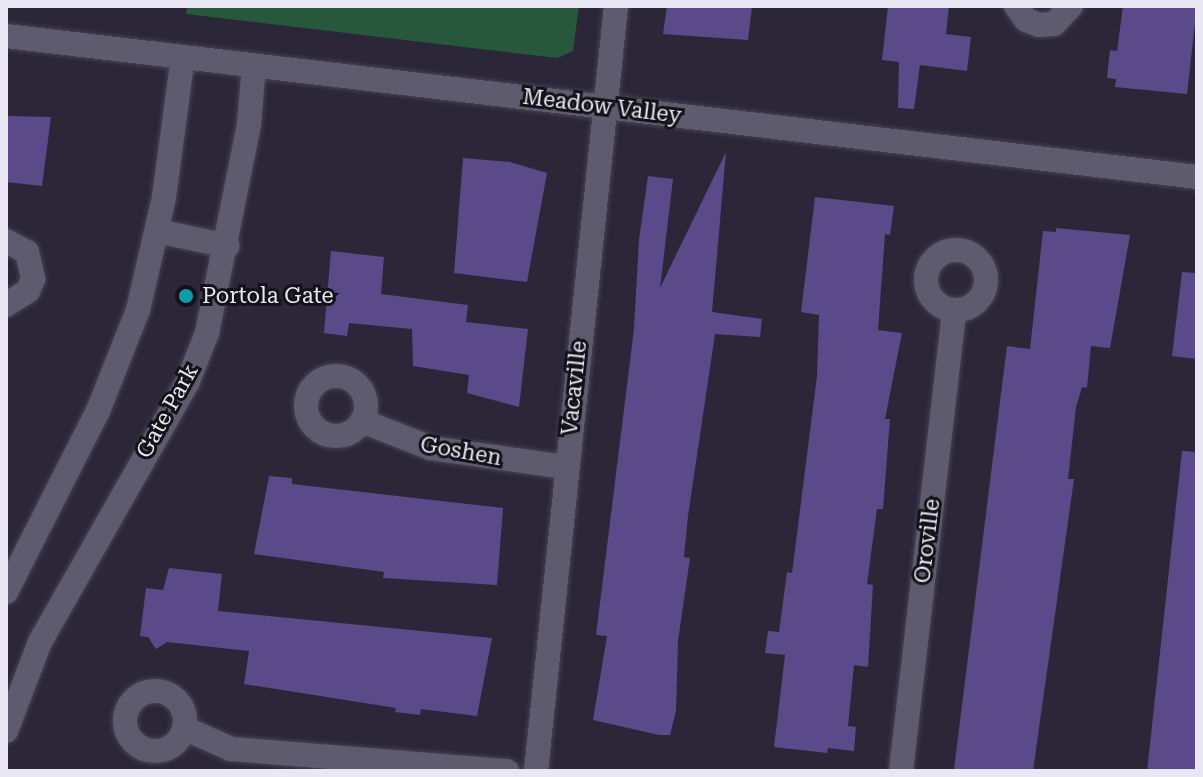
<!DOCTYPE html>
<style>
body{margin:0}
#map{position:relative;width:1203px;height:777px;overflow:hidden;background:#2b2739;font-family:"Roboto Serif",serif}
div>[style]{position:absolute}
.green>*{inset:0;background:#27583b}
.building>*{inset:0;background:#5b4a8a}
.roads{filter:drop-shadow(0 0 2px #474453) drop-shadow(0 0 2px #474453)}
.minor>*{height:24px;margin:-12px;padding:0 12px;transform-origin:12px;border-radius:12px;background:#5f5b6f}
.minor>.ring{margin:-12px;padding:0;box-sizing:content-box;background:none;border:24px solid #5f5b6f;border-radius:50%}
.dots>*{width:22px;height:22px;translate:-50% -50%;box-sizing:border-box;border:4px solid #131219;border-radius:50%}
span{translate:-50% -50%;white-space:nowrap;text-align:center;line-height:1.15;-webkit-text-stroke:6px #131219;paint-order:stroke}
.street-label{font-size:22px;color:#e9e7f3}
.poi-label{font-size:22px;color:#e9e7f3}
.left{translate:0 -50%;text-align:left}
.frame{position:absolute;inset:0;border:8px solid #e9e7f3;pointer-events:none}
</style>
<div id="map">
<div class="green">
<i style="clip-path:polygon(187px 6px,579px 6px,573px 51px,557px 58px,186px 14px)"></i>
</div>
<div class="building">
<i style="clip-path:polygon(667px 6px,752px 6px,748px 40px,663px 34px)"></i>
<i style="clip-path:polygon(888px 6px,949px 6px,946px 34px,971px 37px,967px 71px,920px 65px,914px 109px,898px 108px,899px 62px,882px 60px)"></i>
<i style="clip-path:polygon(1123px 6px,1197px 6px,1187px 94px,1115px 87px,1116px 79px,1107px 78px,1110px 50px,1117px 51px)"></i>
<i style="clip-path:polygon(6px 116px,51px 117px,42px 186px,6px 182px)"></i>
<i style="clip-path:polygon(726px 152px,712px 312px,762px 319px,760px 337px,715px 334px,688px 516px,684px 557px,690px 558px,678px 641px,676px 711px,670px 735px,659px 735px,593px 720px,607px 636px,596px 635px,634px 329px,639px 240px,648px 176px,673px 179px,660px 288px)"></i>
<i style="clip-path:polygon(463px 158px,510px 162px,547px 173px,527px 282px,454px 273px)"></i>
<i style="clip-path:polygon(815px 197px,894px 206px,890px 235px,885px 234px,878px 330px,902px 333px,885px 419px,890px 419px,883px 509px,877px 509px,867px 584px,873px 585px,868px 667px,854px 665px,848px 726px,856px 727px,854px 751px,828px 748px,827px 753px,774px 747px,785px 655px,765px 653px,768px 631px,779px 632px,787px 572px,792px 573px,817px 376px,819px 315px,801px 312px)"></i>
<i style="clip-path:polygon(1056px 228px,1130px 235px,1110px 348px,1091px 346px,1087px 388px,1082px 387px,1076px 407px,1068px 479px,1074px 479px,1033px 771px,954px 769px,1007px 346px,1030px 349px,1043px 231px,1056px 232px)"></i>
<i style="clip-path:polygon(331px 251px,384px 257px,381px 294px,468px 305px,466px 322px,528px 329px,519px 407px,467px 393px,469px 375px,413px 366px,412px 329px,349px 323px,347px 336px,324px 333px)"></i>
<i style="clip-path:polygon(1182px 272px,1197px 273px,1197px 359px,1172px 356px)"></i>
<i style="clip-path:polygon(1182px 451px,1197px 452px,1197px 771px,1147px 771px)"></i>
<i style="clip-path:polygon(269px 476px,292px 478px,292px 484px,503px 508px,497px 585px,383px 578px,384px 572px,254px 554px)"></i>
<i style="clip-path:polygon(169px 568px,222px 574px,218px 611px,492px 638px,477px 716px,421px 709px,420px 715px,395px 712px,396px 708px,244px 684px,249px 651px,167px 642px,156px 649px,148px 637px,140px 636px,146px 588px,163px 590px)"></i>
</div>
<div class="roads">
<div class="minor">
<i style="left:1016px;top:6px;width:17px;rotate:54deg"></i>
<i style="left:1026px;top:20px;width:14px;rotate:21deg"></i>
<i style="left:1039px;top:25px;width:15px;rotate:-4deg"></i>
<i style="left:1054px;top:24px;width:25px;rotate:-47deg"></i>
<i style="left:6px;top:36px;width:1199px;rotate:6.75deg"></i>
<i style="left:157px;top:231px;width:72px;rotate:12.1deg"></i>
<i style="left:6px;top:241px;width:24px;rotate:28deg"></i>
<i style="left:27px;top:252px;width:28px;rotate:77deg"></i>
<i style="left:33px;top:279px;width:13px;rotate:113deg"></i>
<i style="left:28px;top:291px;width:26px;rotate:148deg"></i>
<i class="ring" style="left:926px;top:250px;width:36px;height:36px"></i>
<i class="ring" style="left:306px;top:376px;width:36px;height:36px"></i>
<i style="left:362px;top:421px;width:74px;rotate:21.4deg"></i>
<i style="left:431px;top:448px;width:135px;rotate:8.1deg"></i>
<i style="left:6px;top:592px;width:203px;rotate:-63.1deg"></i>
<i style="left:98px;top:411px;width:109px;rotate:-68.4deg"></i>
<i style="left:138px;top:310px;width:116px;rotate:-77deg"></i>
<i style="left:164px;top:197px;width:141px;rotate:-82.3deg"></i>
<i class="ring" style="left:125px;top:691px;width:36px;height:36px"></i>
<i style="left:184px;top:728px;width:51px;rotate:24.1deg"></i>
<i style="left:231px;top:749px;width:277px;rotate:4.6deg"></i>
<i style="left:6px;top:731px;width:95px;rotate:-69.1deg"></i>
<i style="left:40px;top:642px;width:300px;rotate:-60.4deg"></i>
<i style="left:188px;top:381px;width:52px;rotate:-68.4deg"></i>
<i style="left:207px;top:333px;width:213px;rotate:-78.6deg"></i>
<i style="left:249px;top:124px;width:59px;rotate:-85.2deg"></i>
<i style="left:536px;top:771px;width:769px;rotate:-84.03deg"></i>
<i style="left:901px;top:771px;width:463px;rotate:-83.4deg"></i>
</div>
</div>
<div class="dots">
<i style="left:186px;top:296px;background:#0f9aa8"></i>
</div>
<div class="street-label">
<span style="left:602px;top:106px;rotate:7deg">Meadow Valley</span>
<span style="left:574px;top:388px;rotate:-84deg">Vacaville</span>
<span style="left:167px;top:411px;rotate:-61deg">Gate Park</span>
<span style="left:461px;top:451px;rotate:10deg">Goshen</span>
<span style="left:927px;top:541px;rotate:-83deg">Oroville</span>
</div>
<div class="poi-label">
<span class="left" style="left:202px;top:296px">Portola Gate</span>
</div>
<div class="frame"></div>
</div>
